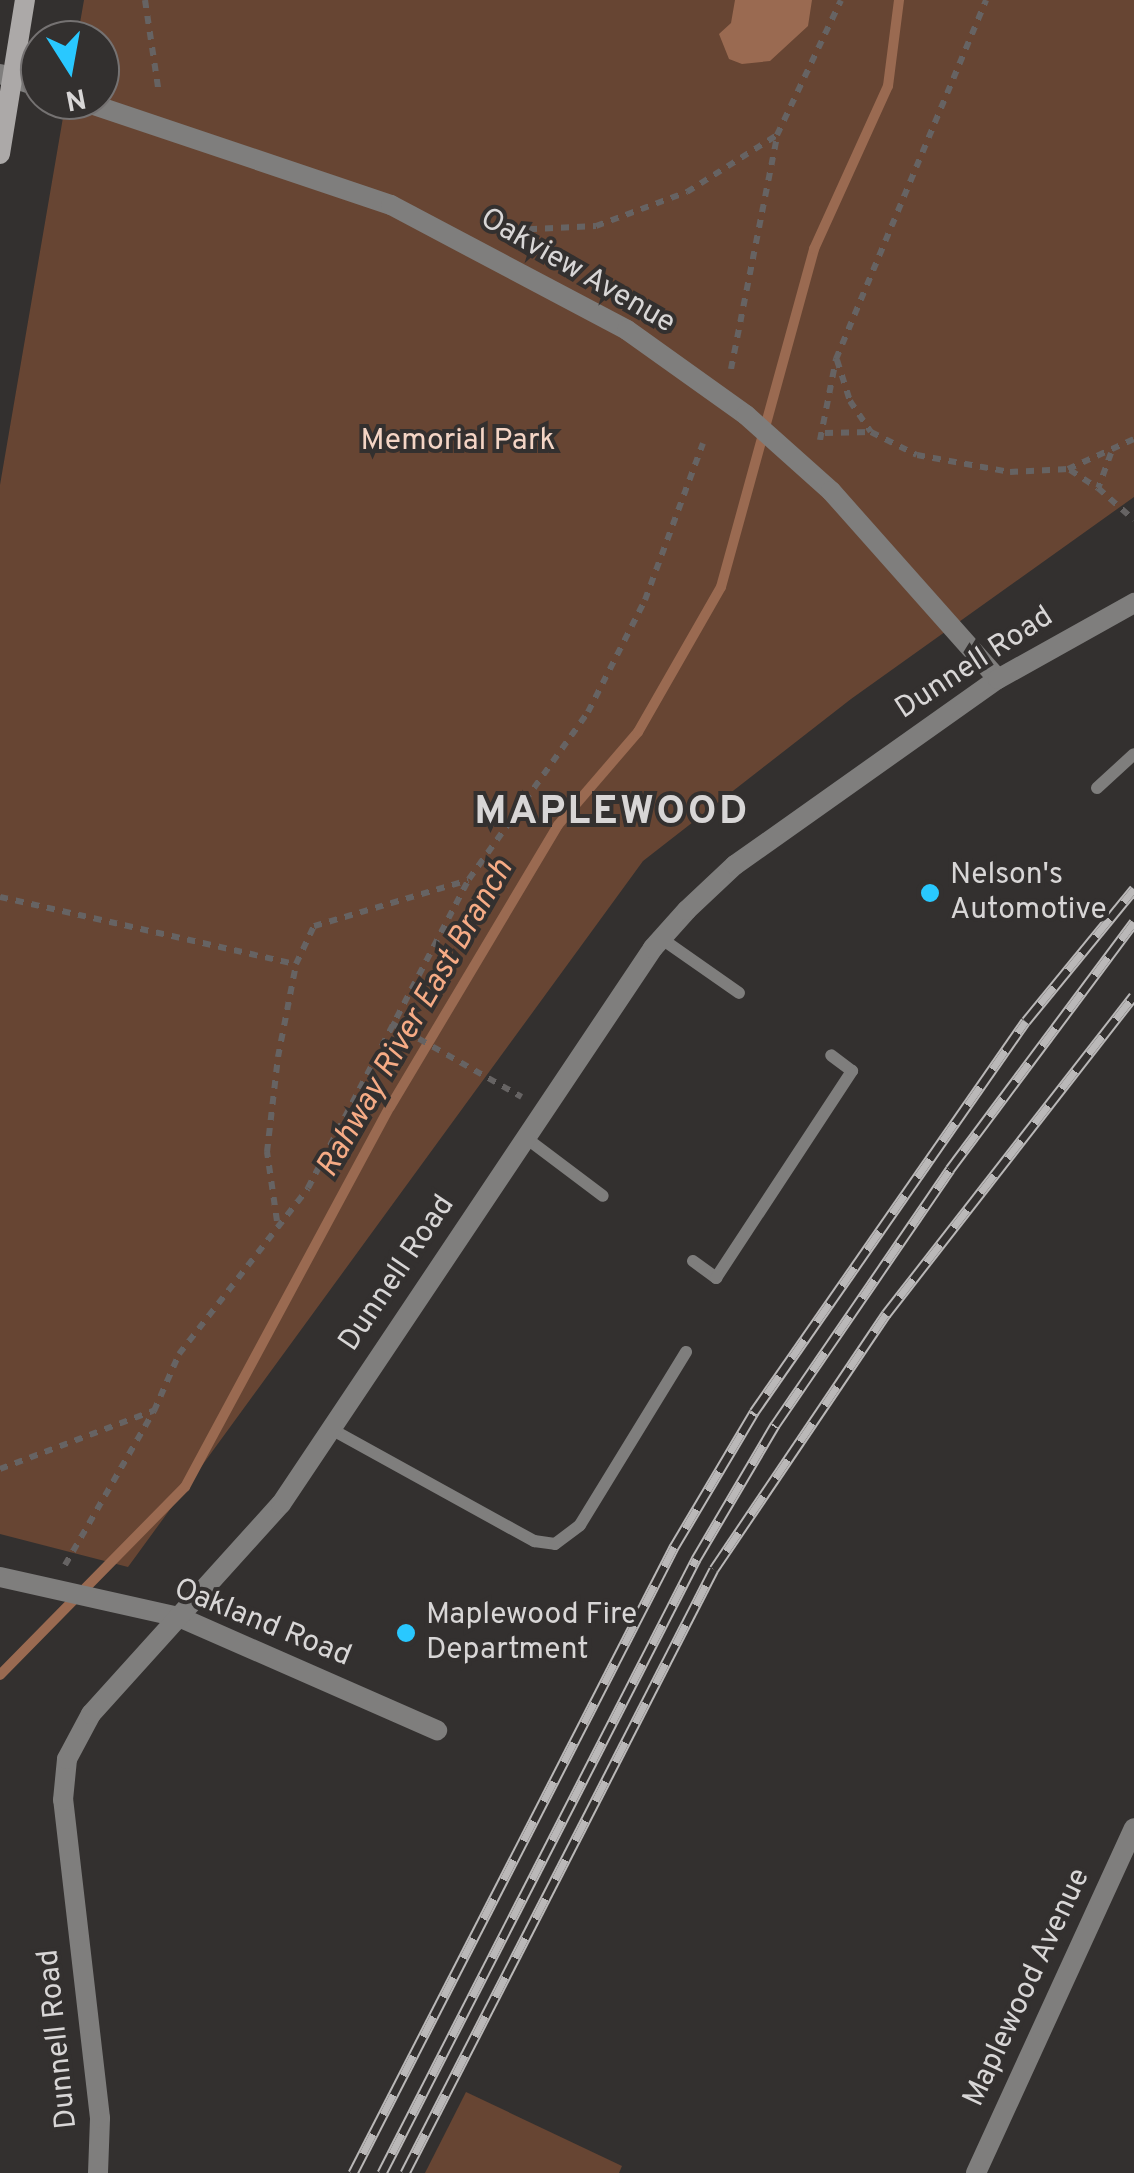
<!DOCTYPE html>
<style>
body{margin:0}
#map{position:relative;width:1134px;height:2173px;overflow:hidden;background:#33302f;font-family:Overpass,sans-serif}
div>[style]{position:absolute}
.green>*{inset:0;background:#674533}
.water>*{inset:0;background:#9a6a51}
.stream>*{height:10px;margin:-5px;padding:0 5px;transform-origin:5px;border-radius:5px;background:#9a6a51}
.path>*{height:6px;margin-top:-3px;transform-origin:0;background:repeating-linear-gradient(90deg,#666363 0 8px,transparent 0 16px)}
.service>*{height:12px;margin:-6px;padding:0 6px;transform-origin:6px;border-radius:6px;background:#7f7e7d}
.minor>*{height:20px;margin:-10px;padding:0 10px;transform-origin:10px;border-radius:10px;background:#7f7e7d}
.tertiary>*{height:20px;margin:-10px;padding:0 10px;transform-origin:10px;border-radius:10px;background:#7f7e7d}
.secondary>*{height:20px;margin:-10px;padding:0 10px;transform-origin:10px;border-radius:10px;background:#aca9a8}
.rail>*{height:11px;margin-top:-5.5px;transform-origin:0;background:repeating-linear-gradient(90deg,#33302f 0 22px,#bab8b8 0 44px);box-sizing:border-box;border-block:2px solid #bab8b8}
.dots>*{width:28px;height:28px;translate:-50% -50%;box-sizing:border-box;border:5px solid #33302f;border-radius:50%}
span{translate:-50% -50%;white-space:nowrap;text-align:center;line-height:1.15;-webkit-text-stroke:8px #33302f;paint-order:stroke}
.street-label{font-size:30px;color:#d8d6d6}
.park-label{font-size:30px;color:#f4d5c5}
.poi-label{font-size:30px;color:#d8d6d6}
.left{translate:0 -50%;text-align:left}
.water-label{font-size:32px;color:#f6ab85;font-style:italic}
.district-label{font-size:40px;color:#d8d6d6;font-weight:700;letter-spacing:2.5px}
.north{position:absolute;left:20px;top:20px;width:100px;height:100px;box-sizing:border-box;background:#33302f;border:2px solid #757272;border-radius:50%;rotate:169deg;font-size:28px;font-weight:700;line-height:40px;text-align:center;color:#d8d6d6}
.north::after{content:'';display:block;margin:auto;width:35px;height:45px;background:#29c8ff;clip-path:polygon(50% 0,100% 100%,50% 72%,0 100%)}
</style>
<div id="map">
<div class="green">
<i style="clip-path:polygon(84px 0,1134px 0,1134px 497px,851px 699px,643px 861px,128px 1567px,0 1534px,0 485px,66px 100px,100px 100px,100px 40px,77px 40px)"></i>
<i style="clip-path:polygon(466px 2092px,622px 2166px,619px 2173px,425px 2173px)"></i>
</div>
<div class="water">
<i style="clip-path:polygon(735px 0,812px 0,808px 26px,770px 61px,742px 64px,729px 59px,719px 34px,731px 23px)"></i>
</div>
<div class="stream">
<i style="left:0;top:1675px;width:264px;rotate:-45.5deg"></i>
<i style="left:185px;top:1487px;width:432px;rotate:-61.7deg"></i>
<i style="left:390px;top:1107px;width:328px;rotate:-59.2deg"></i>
<i style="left:558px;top:825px;width:123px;rotate:-49.3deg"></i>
<i style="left:638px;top:732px;width:167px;rotate:-60.2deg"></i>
<i style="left:721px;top:587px;width:351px;rotate:-74.6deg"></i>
<i style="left:814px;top:249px;width:179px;rotate:-65.6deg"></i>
<i style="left:888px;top:86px;width:87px;rotate:-82.7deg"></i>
</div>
<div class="path">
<i style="left:145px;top:0;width:95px;rotate:81.5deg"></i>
<i style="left:513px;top:230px;width:83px;rotate:-2.8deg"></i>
<i style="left:596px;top:226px;width:97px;rotate:-20.5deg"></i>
<i style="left:687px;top:192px;width:107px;rotate:-32.3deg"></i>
<i style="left:777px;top:135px;width:149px;rotate:-64.6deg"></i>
<i style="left:837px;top:360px;width:43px;rotate:72.4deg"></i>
<i style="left:850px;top:401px;width:37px;rotate:56deg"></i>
<i style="left:731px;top:369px;width:237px;rotate:-78.8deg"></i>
<i style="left:825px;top:433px;width:46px;rotate:-1.2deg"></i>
<i style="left:871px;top:432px;width:51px;rotate:26.6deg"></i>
<i style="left:917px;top:455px;width:95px;rotate:10.4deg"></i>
<i style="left:1010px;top:472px;width:58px;rotate:-3deg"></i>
<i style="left:1068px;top:469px;width:72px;rotate:-24.4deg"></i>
<i style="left:820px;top:440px;width:83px;rotate:-78.8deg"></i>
<i style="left:836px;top:359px;width:389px;rotate:-67.3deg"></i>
<i style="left:1111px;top:453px;width:37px;rotate:110deg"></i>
<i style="left:1098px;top:488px;width:48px;rotate:41.6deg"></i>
<i style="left:1070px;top:470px;width:33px;rotate:33deg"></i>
<i style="left:0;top:897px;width:303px;rotate:12.8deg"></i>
<i style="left:391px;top:1023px;width:150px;rotate:29.5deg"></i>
<i style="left:277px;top:1221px;width:70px;rotate:-98.2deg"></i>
<i style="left:267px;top:1152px;width:96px;rotate:-83.4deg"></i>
<i style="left:278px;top:1057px;width:95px;rotate:-79deg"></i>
<i style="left:296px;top:964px;width:42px;rotate:-64.7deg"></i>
<i style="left:314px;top:926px;width:161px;rotate:-16.6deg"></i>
<i style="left:0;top:1469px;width:164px;rotate:-20.8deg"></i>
<i style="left:65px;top:1565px;width:178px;rotate:-60deg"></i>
<i style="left:154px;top:1411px;width:62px;rotate:-66.3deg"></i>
<i style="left:179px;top:1354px;width:210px;rotate:-52.1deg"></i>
<i style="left:308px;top:1188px;width:348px;rotate:-62.5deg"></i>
<i style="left:469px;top:879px;width:205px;rotate:-54.5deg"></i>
<i style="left:588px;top:712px;width:126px;rotate:-63deg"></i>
<i style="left:645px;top:600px;width:167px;rotate:-69.7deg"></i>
</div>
<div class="service">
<i style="left:1097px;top:788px;width:50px;rotate:-42.6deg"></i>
<i style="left:662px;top:939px;width:94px;rotate:35deg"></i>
<i style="left:526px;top:1138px;width:96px;rotate:37deg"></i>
<i style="left:693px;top:1261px;width:29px;rotate:36deg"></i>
<i style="left:716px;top:1278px;width:248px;rotate:-56.7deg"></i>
<i style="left:852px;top:1071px;width:26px;rotate:-143deg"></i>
<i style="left:331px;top:1429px;width:232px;rotate:28.9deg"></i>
<i style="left:534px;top:1541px;width:21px;rotate:8deg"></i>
<i style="left:555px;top:1544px;width:31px;rotate:-37deg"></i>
<i style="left:580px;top:1525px;width:203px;rotate:-58.5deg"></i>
</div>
<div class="minor">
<i style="left:0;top:74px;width:42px;rotate:18deg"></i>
<i style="left:79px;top:100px;width:329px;rotate:18.6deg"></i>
<i style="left:391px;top:205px;width:267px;rotate:27.9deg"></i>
<i style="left:627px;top:330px;width:146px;rotate:35.5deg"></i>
<i style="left:746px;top:415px;width:114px;rotate:41.8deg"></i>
<i style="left:831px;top:491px;width:251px;rotate:48.4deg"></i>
<i style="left:0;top:1577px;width:183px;rotate:12.6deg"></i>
<i style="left:179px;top:1617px;width:282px;rotate:23.7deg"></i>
<i style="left:98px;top:2173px;width:55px;rotate:-87.9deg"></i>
<i style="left:100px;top:2118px;width:320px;rotate:-96.6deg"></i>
<i style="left:63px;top:1800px;width:41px;rotate:-84.4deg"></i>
<i style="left:67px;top:1759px;width:51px;rotate:-61.9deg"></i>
<i style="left:91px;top:1714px;width:283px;rotate:-47.9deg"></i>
<i style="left:281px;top:1504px;width:669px;rotate:-56.21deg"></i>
<i style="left:653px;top:948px;width:51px;rotate:-48.2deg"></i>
<i style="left:687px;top:910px;width:66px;rotate:-43.2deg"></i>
<i style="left:735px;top:865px;width:322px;rotate:-35.3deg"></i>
<i style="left:998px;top:679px;width:156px;rotate:-29.2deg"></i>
</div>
<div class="tertiary">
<i style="left:976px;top:2173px;width:379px;rotate:-65.4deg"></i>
</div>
<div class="secondary">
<i style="left:0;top:154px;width:156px;rotate:-80.8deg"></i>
</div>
<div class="rail">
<i style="left:353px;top:2173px;width:704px;rotate:-62.85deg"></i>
<i style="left:674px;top:1547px;width:157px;rotate:-59.3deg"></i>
<i style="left:754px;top:1412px;width:476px;rotate:-55.2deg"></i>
<i style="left:1026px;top:1021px;width:171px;rotate:-50.7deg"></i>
<i style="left:382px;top:2173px;width:690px;rotate:-62.91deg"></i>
<i style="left:696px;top:1559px;width:156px;rotate:-59.5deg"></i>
<i style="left:775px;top:1425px;width:310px;rotate:-55.6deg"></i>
<i style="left:950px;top:1169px;width:308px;rotate:-53.3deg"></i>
<i style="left:405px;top:2173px;width:678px;rotate:-62.91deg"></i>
<i style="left:714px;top:1569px;width:308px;rotate:-56deg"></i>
<i style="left:886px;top:1314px;width:403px;rotate:-52.1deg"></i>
</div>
<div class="dots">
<i style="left:930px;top:893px;background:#29c8ff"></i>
<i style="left:406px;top:1633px;background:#29c8ff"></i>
</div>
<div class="street-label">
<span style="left:577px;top:272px;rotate:30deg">Oakview Avenue</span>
<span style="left:975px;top:664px;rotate:-33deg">Dunnell Road</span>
<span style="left:398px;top:1274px;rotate:-56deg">Dunnell Road</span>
<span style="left:262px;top:1624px;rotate:22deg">Oakland Road</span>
<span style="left:1028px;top:1988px;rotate:-65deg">Maplewood Avenue</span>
<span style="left:59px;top:2039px;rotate:-96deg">Dunnell Road</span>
</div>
<div class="park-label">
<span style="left:458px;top:442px">Memorial Park</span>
</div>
<div class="poi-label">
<span class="left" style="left:950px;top:893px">Nelson's<br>Automotive</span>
<span class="left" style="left:426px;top:1633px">Maplewood Fire<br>Department</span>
</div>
<div class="water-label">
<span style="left:416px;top:1019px;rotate:-60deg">Rahway River East Branch</span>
</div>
<div class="district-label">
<span style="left:612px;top:813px">MAPLEWOOD</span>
</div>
<div class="north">N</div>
</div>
